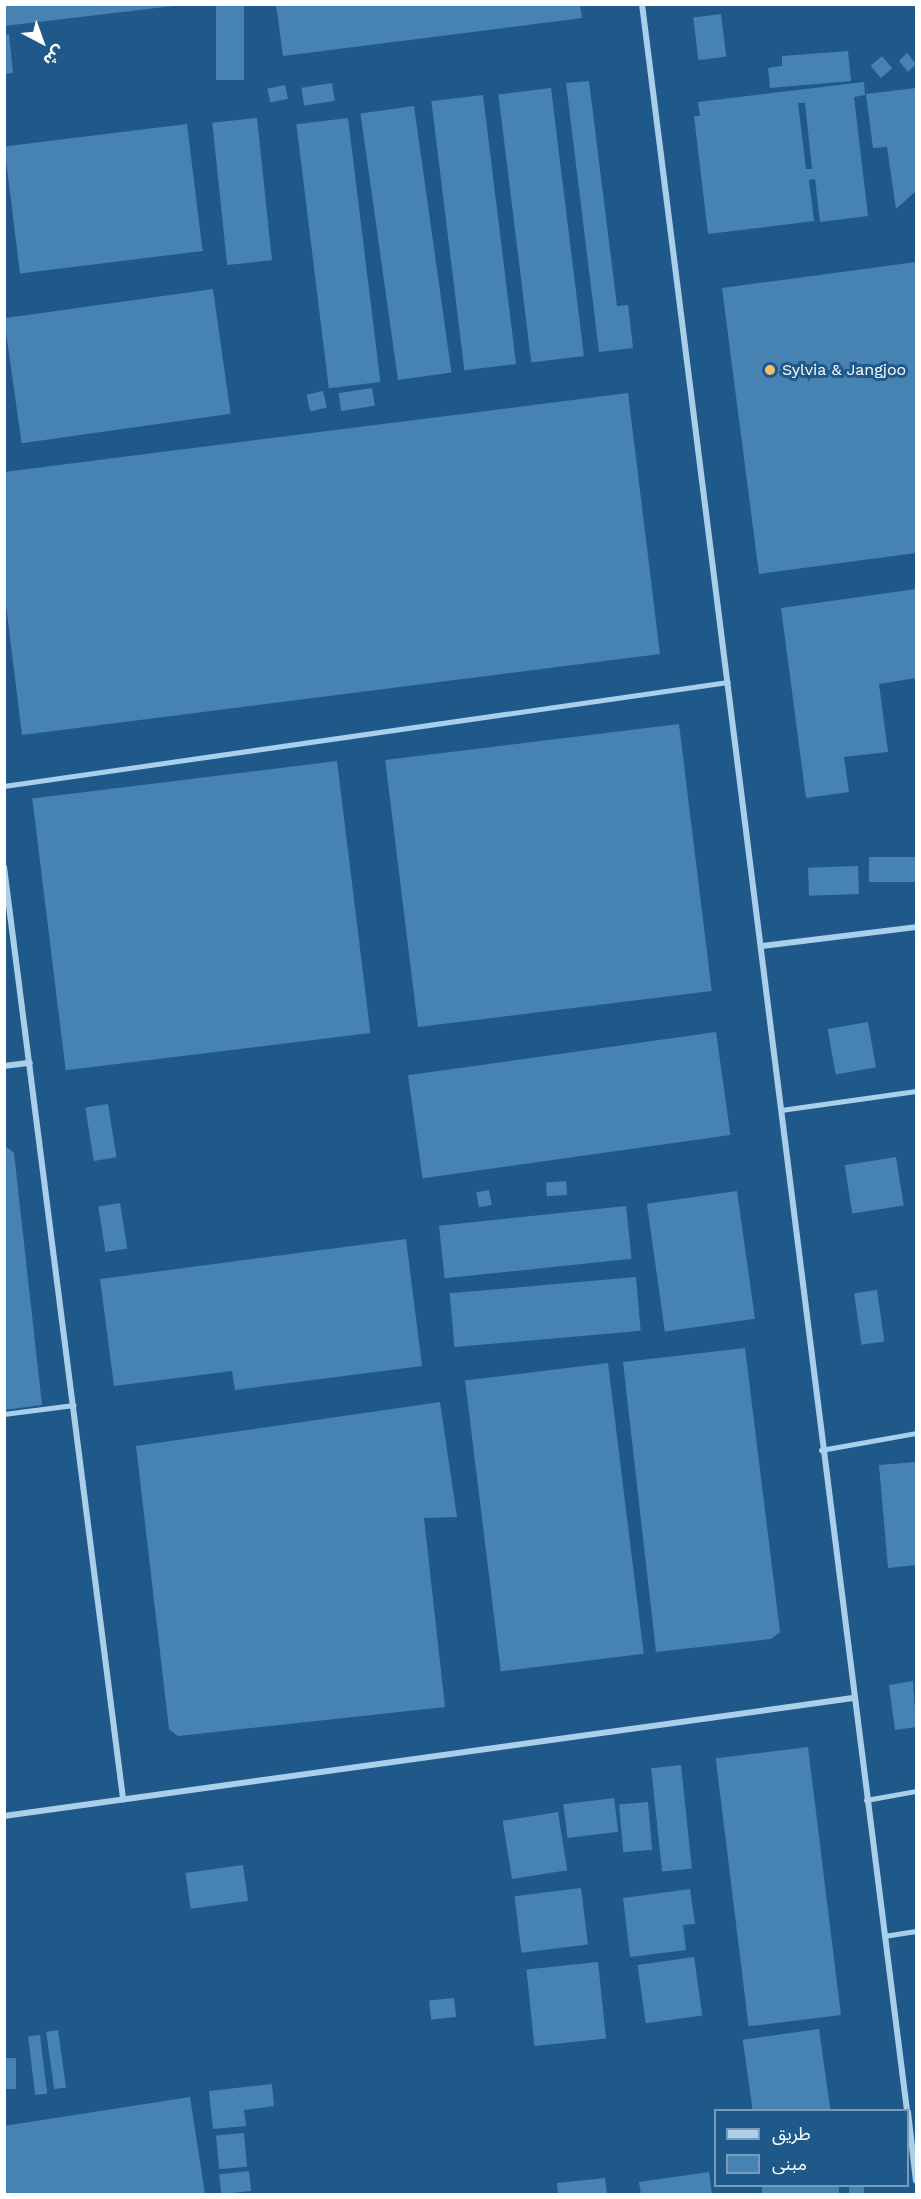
<!DOCTYPE html>
<meta charset="utf-8">
<style>
body{margin:0}
#map{position:relative;width:921px;height:2199px;overflow:hidden;background:#1f5989;font-family:"Work Sans","Noto Sans Arabic",sans-serif}
div>[style]{position:absolute}
.building>*{inset:0;background:#4783b2;transform-origin:0 0}
.service>*{height:4.5px;margin:-2.25px;padding:0 2.25px;transform-origin:2.25px;border-radius:2.25px;background:#aacfeb}
.minor>*{height:6px;margin:-3px;padding:0 3px;transform-origin:3px;border-radius:3px;background:#aacfeb}
.dots>*{width:16px;height:16px;translate:-50% -50%;box-sizing:border-box;border:3px solid #1f5989;border-radius:50%}
span{translate:-50% -50%;white-space:nowrap;text-align:center;line-height:1.15;-webkit-text-stroke:6px #1f5989;paint-order:stroke}
.poi-label{font-size:16px;color:#fff}
.left{translate:0 -50%;text-align:left}
.frame{position:absolute;inset:0;border:6px solid #fff;pointer-events:none}
.legend{position:absolute;left:714px;top:2109px;width:195px;height:78px;box-sizing:border-box;background:#1f5989;border:2px solid #799bb8;margin:0;padding:8px 10px;list-style:none;font-size:18px;color:#fff}
.legend li{display:flex;align-items:center;gap:12px;height:30px}
.legend b{width:30px;border:2px solid #799bb8}
.north{position:absolute;left:12px;top:12px;width:60px;height:60px;-webkit-text-stroke:4px #1f5989;paint-order:stroke;rotate:139deg;font-size:16px;font-weight:700;line-height:24px;text-align:center;color:#fff}
.north::after{content:'';display:block;margin:auto;width:21px;height:27px;background:#fff;clip-path:polygon(50% 0,100% 100%,50% 72%,0 100%)}
</style>
<div id="map">
<div class="building">
<i style="clip-path:polygon(4px 4px,173px 4px,173px 6px,4px 26px)"></i>
<i style="left:216px;top:4px;width:28px;height:76px"></i>
<i style="clip-path:polygon(276px 4px,580px 4px,582px 18px,283px 56px)"></i>
<i style="left:721px;top:14px;width:43px;height:28px;rotate:83deg"></i>
<i style="clip-path:polygon(9px 34px,13px 73px,4px 74px,4px 35px)"></i>
<i style="clip-path:polygon(848px 51px,851px 81px,770px 88px,768px 68px,782px 66px,782px 56px)"></i>
<i style="clip-path:polygon(907px 53px,916px 64px,908px 72px,899px 61px)"></i>
<i style="left:882px;top:56px;width:16px;height:15px;rotate:50deg"></i>
<i style="clip-path:polygon(589px 81px,617px 306px,628px 305px,633px 348px,599px 352px,566px 83px)"></i>
<i style="clip-path:polygon(evenodd,864px 82px,865px 95px,854px 97px,868px 216px,820px 222px,815px 179px,809px 180px,814px 221px,708px 234px,694px 116px,700px 116px,698px 102px,864px 82px,798px 103px,805px 103px,812px 169px,806px 169px,798px 103px)"></i>
<i style="left:332px;top:83px;width:18px;height:31px;rotate:81deg"></i>
<i style="left:285px;top:85px;width:14px;height:18px;rotate:78deg"></i>
<i style="left:551px;top:88px;width:270px;height:53px;rotate:83deg"></i>
<i style="clip-path:polygon(916px 88px,916px 191px,896px 209px,887px 147px,873px 148px,866px 94px)"></i>
<i style="left:483px;top:95px;width:271px;height:52px;rotate:83deg"></i>
<i style="left:414px;top:106px;width:269px;height:54px;rotate:82deg"></i>
<i style="left:257px;top:118px;width:143px;height:45px;rotate:84deg"></i>
<i style="left:348px;top:118px;width:266px;height:52px;rotate:83deg"></i>
<i style="left:187px;top:124px;width:128px;height:184px;rotate:83deg"></i>
<i style="clip-path:polygon(916px 262px,916px 553px,759px 574px,722px 288px)"></i>
<i style="left:213px;top:289px;width:126px;height:211px;rotate:82deg"></i>
<i style="left:372px;top:388px;width:18px;height:34px;rotate:81deg"></i>
<i style="left:323px;top:391px;width:17px;height:17px;rotate:77deg"></i>
<i style="clip-path:polygon(628px 393px,660px 654px,22px 735px,4px 589px,4px 472px)"></i>
<i style="clip-path:polygon(916px 589px,916px 678px,879px 684px,888px 752px,844px 757px,849px 792px,806px 798px,781px 608px)"></i>
<i style="left:679px;top:724px;width:269px;height:296px;rotate:83deg"></i>
<i style="left:337px;top:761px;width:274px;height:307px;rotate:83deg"></i>
<i style="left:916px;top:857px;width:25px;height:47px;rotate:90deg"></i>
<i style="left:858px;top:866px;width:28px;height:50px;rotate:88deg"></i>
<i style="left:868px;top:1022px;width:46px;height:41px;rotate:80deg"></i>
<i style="left:716px;top:1032px;width:104px;height:311px;rotate:82deg"></i>
<i style="left:108px;top:1104px;width:54px;height:23px;rotate:81deg"></i>
<i style="clip-path:polygon(4px 1145px,14px 1153px,42px 1405px,4px 1410px)"></i>
<i style="left:896px;top:1157px;width:49px;height:52px;rotate:81deg"></i>
<i style="left:566px;top:1181px;width:14px;height:20px;rotate:86deg"></i>
<i style="left:489px;top:1190px;width:15px;height:13px;rotate:79deg"></i>
<i style="left:737px;top:1191px;width:129px;height:91px;rotate:82deg"></i>
<i style="left:120px;top:1203px;width:46px;height:22px;rotate:81deg"></i>
<i style="left:626px;top:1206px;width:53px;height:188px;rotate:84deg"></i>
<i style="clip-path:polygon(406px 1239px,422px 1366px,235px 1390px,232px 1371px,114px 1386px,100px 1279px)"></i>
<i style="left:636px;top:1277px;width:54px;height:187px;rotate:85deg"></i>
<i style="left:877px;top:1290px;width:52px;height:23px;rotate:82deg"></i>
<i style="clip-path:polygon(745px 1348px,780px 1632px,771px 1639px,656px 1652px,623px 1362px)"></i>
<i style="left:608px;top:1363px;width:293px;height:144px;rotate:83deg"></i>
<i style="clip-path:polygon(440px 1402px,457px 1517px,424px 1518px,445px 1707px,178px 1736px,169px 1729px,136px 1446px)"></i>
<i style="clip-path:polygon(916px 1462px,916px 1565px,888px 1568px,879px 1465px)"></i>
<i style="clip-path:polygon(913px 1681px,916px 1727px,895px 1730px,889px 1685px)"></i>
<i style="left:808px;top:1747px;width:270px;height:93px;rotate:83deg"></i>
<i style="left:681px;top:1765px;width:104px;height:30px;rotate:84deg"></i>
<i style="left:614px;top:1798px;width:34px;height:51px;rotate:83deg"></i>
<i style="left:648px;top:1802px;width:48px;height:29px;rotate:85deg"></i>
<i style="left:558px;top:1812px;width:59px;height:56px;rotate:81deg"></i>
<i style="left:243px;top:1865px;width:36px;height:58px;rotate:82deg"></i>
<i style="left:581px;top:1888px;width:57px;height:67px;rotate:83deg"></i>
<i style="clip-path:polygon(690px 1889px,695px 1924px,683px 1925px,686px 1950px,630px 1957px,623px 1898px)"></i>
<i style="left:694px;top:1957px;width:59px;height:57px;rotate:82deg"></i>
<i style="left:598px;top:1962px;width:77px;height:72px;rotate:84deg"></i>
<i style="left:454px;top:1998px;width:19px;height:25px;rotate:84deg"></i>
<i style="left:819px;top:2029px;width:82px;height:77px;rotate:82deg"></i>
<i style="left:58px;top:2030px;width:58px;height:12px;rotate:82deg"></i>
<i style="left:40px;top:2035px;width:59px;height:12px;rotate:83deg"></i>
<i style="left:4px;top:2058px;width:12px;height:31px"></i>
<i style="clip-path:polygon(272px 2084px,274px 2106px,244px 2110px,246px 2126px,213px 2129px,209px 2091px)"></i>
<i style="clip-path:polygon(190px 2097px,205px 2194px,4px 2194px,4px 2126px)"></i>
<i style="left:244px;top:2133px;width:34px;height:28px;rotate:85deg"></i>
<i style="left:249px;top:2171px;width:20px;height:30px;rotate:84deg"></i>
<i style="clip-path:polygon(709px 2172px,712px 2194px,641px 2194px,639px 2182px)"></i>
<i style="clip-path:polygon(605px 2178px,607px 2194px,558px 2194px,557px 2183px)"></i>
<i style="left:762px;top:2186px;width:77px;height:8px"></i>
<i style="left:849px;top:2186px;width:15px;height:8px"></i>
</div>
<div class="service">
<i style="left:4px;top:786px;width:731px;rotate:-8.17deg"></i>
<i style="left:781px;top:1110px;width:136px;rotate:-8deg"></i>
<i style="left:4px;top:1414px;width:70px;rotate:-7.4deg"></i>
<i style="left:821px;top:1450px;width:97px;rotate:-10.1deg"></i>
<i style="left:866px;top:1800px;width:51px;rotate:-10.2deg"></i>
<i style="left:884px;top:1936px;width:32px;rotate:-9deg"></i>
</div>
<div class="minor">
<i style="left:642px;top:4px;width:2123px;rotate:82.83deg"></i>
<i style="left:4px;top:867px;width:940px;rotate:82.72deg"></i>
<i style="left:762px;top:946px;width:155px;rotate:-7deg"></i>
<i style="left:4px;top:1066px;width:26px;rotate:-7deg"></i>
<i style="left:4px;top:1816px;width:857px;rotate:-7.91deg"></i>
<i style="left:908px;top:2112px;width:69px;rotate:83.4deg"></i>
</div>
<div class="dots">
<i style="left:770px;top:370px;background:#f9c06a"></i>
</div>
<div class="poi-label">
<span class="left" style="left:782px;top:370px">Sylvia &amp; Jangjoo</span>
</div>
<div class="frame"></div>
<ul class="legend">
<li><b style="height:8px;background:#aacfeb"></b>طريق</li>
<li><b style="height:16px;background:#4783b2"></b>مبنى</li>
</ul>
<div class="north">ش</div>
</div>
